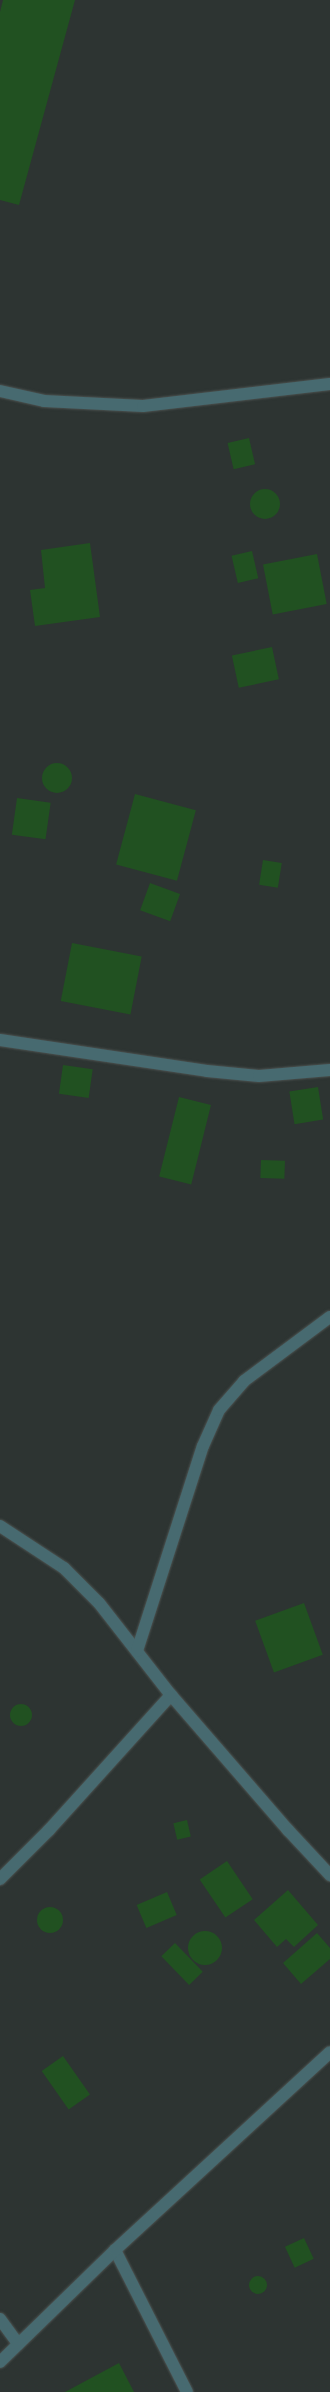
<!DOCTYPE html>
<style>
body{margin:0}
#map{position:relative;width:330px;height:2392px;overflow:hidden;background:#2d3432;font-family:"Roboto Condensed",sans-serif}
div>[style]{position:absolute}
.building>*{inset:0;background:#215121;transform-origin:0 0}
.round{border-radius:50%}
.roads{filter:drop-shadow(0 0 1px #4c5250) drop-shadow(0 0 1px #4c5250)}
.minor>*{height:12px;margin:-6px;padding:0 6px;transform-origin:6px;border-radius:6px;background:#476a70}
span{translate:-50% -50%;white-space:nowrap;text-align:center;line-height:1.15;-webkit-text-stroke:3px #2d3432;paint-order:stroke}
</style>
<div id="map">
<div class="building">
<i style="clip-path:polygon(3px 0,75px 0,19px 205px,0 200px,0 12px)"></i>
<i style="left:249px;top:438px;width:27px;height:22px;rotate:77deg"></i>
<i class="round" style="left:250px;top:489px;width:30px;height:30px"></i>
<i style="clip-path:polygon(90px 543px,100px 617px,35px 626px,30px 590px,45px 588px,41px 550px)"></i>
<i style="left:252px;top:551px;width:28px;height:21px;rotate:77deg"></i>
<i style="left:317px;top:554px;width:51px;height:55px;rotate:79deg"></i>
<i style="left:272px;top:647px;width:33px;height:41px;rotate:78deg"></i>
<i class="round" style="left:42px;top:763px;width:30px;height:30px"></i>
<i style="left:135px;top:794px;width:63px;height:73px;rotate:15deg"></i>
<i style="left:17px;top:798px;width:34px;height:37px;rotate:8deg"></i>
<i style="left:263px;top:860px;width:19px;height:25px;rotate:9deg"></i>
<i style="left:150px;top:883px;width:32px;height:29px;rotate:20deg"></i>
<i style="left:72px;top:943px;width:71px;height:59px;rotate:11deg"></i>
<i style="left:63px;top:1065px;width:30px;height:29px;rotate:8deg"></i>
<i style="left:318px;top:1087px;width:33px;height:29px;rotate:81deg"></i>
<i style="left:179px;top:1097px;width:33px;height:82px;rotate:14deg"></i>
<i style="left:261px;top:1160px;width:24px;height:18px;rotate:2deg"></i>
<i style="left:304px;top:1603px;width:55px;height:52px;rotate:70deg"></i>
<i class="round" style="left:10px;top:1704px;width:22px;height:22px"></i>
<i style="left:187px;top:1820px;width:17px;height:14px;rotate:77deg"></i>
<i style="left:227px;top:1861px;width:46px;height:33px;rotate:56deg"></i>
<i style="clip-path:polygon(288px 1890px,318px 1925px,294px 1947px,286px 1939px,277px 1947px,254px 1920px)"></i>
<i style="left:167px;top:1892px;width:25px;height:33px;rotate:67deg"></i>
<i class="round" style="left:37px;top:1907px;width:26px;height:26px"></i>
<i class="round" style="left:188px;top:1931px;width:34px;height:34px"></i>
<i style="clip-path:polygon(317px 1933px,330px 1948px,330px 1959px,301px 1984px,283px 1963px)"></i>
<i style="left:175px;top:1943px;width:40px;height:19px;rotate:46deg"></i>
<i style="left:63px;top:2056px;width:47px;height:26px;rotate:55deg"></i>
<i style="left:304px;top:2238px;width:23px;height:21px;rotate:65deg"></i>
<i class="round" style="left:249px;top:2276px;width:18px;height:18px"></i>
<i style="clip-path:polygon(119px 2363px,134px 2392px,65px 2392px)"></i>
</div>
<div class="roads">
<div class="minor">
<i style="left:0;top:391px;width:45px;rotate:12.8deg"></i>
<i style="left:44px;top:401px;width:99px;rotate:2.9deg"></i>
<i style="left:143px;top:406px;width:188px;rotate:-6.7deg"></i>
<i style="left:0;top:1040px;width:209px;rotate:8.5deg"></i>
<i style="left:207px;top:1071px;width:52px;rotate:5.5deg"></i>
<i style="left:259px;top:1076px;width:71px;rotate:-4.8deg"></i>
<i style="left:0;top:1526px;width:77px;rotate:33.3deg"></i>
<i style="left:64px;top:1568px;width:49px;rotate:45deg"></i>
<i style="left:99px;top:1603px;width:117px;rotate:52deg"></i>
<i style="left:171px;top:1695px;width:179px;rotate:49.1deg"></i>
<i style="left:288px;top:1830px;width:62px;rotate:47deg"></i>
<i style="left:137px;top:1651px;width:215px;rotate:-72.2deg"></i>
<i style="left:203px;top:1446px;width:39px;rotate:-66deg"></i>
<i style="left:219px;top:1410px;width:38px;rotate:-49deg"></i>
<i style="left:244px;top:1381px;width:107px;rotate:-36.7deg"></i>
<i style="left:0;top:1879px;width:69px;rotate:-45deg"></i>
<i style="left:49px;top:1830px;width:182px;rotate:-47.9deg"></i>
<i style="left:115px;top:2250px;width:159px;rotate:63.1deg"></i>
<i style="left:0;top:2319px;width:31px;rotate:54deg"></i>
<i style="left:0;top:2362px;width:161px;rotate:-44.2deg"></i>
<i style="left:115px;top:2250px;width:292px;rotate:-42.6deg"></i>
</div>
</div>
</div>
